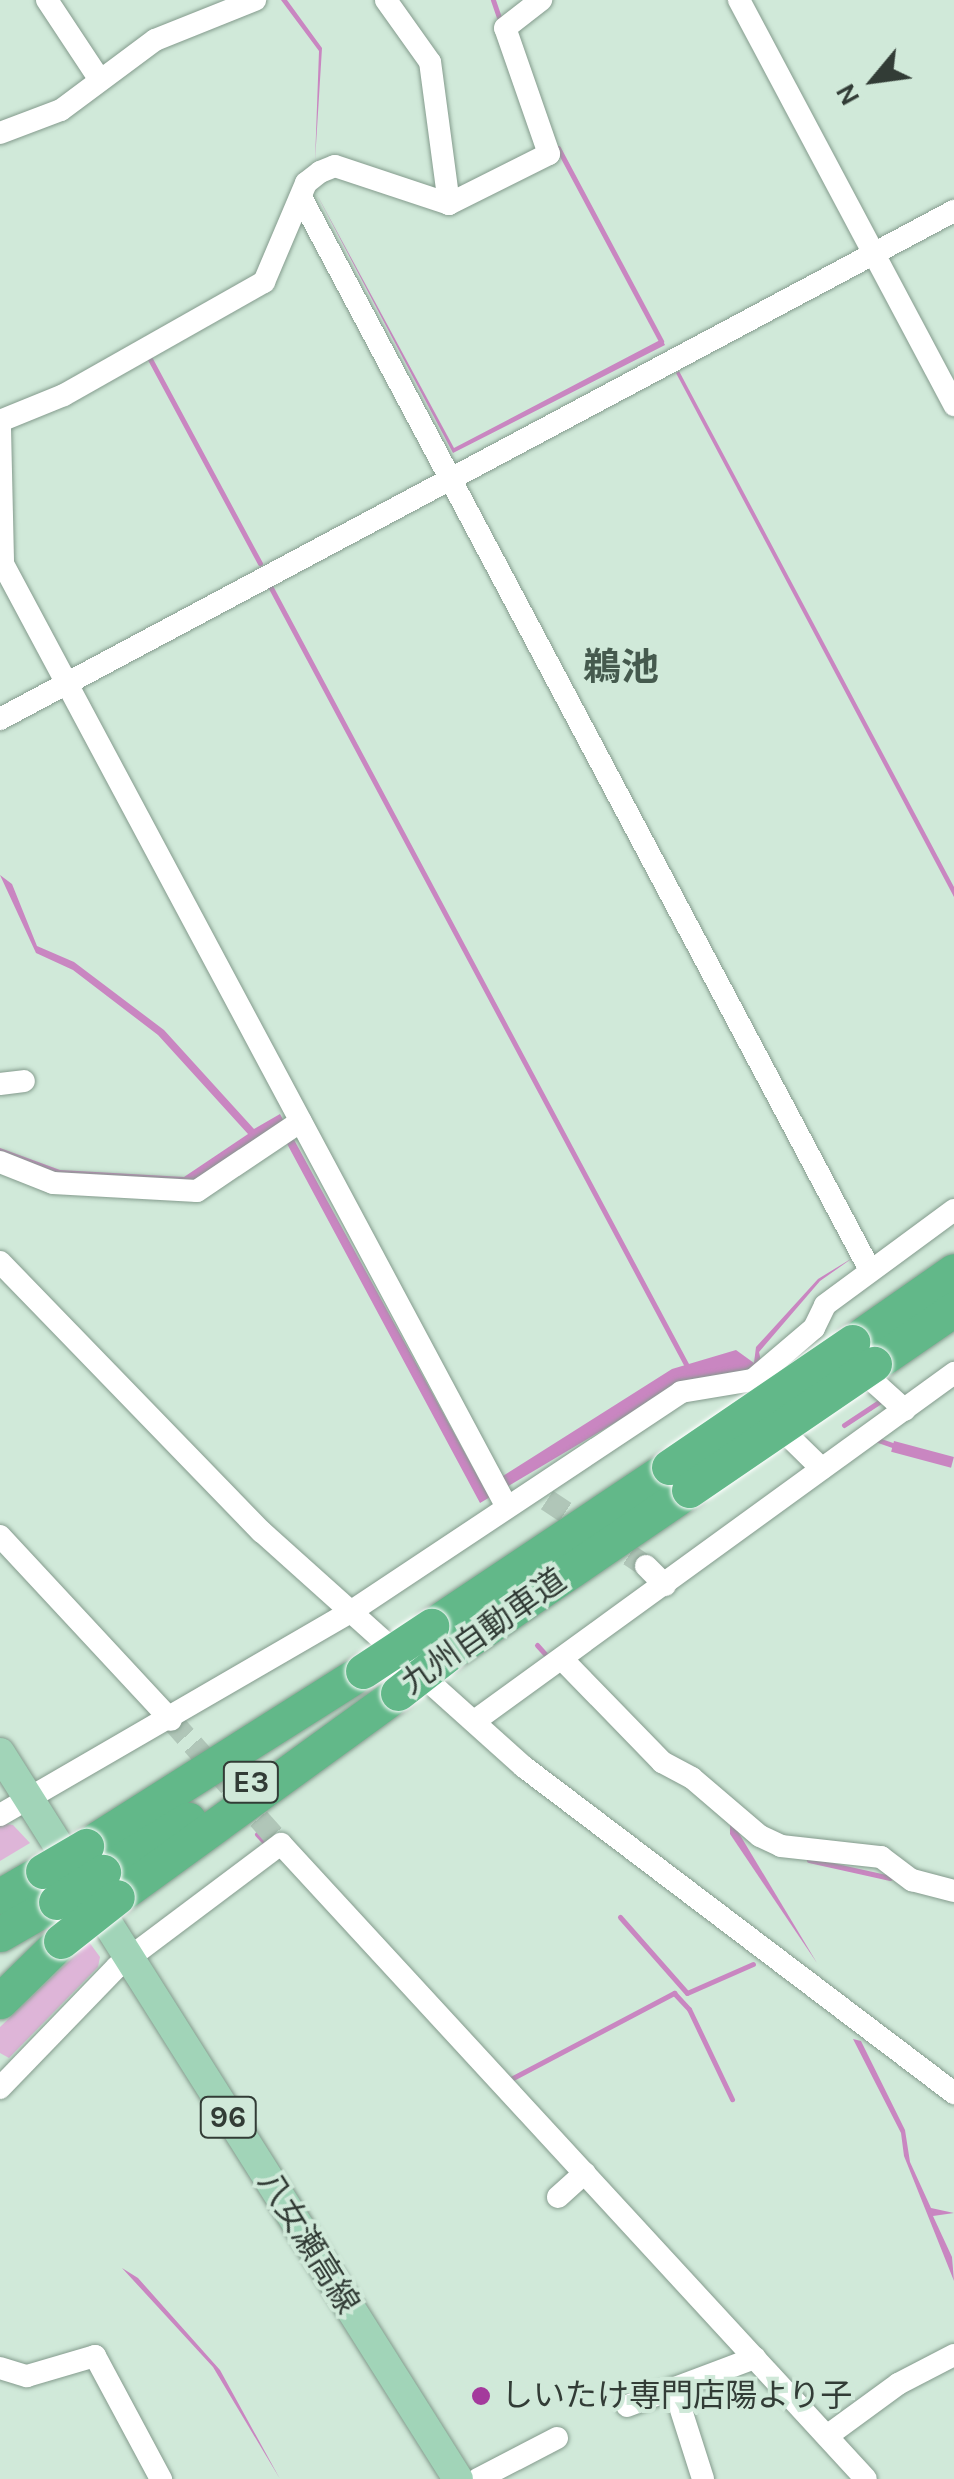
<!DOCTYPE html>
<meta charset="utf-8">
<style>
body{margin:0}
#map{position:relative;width:954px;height:2479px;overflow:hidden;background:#d0e9d9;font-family:Karla,"Noto Sans JP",sans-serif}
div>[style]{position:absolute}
.green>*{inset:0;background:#deb5d8}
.water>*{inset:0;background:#c986c1;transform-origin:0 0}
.stream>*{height:5px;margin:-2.5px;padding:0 2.5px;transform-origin:2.5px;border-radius:2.5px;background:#c986c1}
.minor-tunnel>*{height:22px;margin-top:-11px;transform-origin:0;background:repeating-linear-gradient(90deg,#b0c6b8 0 22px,transparent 0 33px)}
.roads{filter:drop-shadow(0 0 2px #849b8d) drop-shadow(0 0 2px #849b8d)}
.minor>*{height:22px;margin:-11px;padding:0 11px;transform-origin:11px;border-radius:11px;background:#fff}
.major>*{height:30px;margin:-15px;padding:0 15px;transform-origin:15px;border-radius:15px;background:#a1d4b8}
.highway>*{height:35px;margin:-17.5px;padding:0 17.5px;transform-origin:17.5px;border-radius:17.5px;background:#62b889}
.bridges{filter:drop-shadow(0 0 2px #fff) drop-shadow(0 0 2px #fff)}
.highway-bridge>*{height:35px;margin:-17.5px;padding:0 17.5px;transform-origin:17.5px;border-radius:17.5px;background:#62b889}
.dots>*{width:28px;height:28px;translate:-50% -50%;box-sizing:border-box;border:5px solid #d0e9d9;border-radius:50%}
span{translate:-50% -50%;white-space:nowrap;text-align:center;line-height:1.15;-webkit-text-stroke:8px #d0e9d9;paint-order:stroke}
.shield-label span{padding:2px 8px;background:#d0e9d9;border:2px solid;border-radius:8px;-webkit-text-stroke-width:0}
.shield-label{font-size:30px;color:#323c36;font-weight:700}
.street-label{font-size:32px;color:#323c36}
.poi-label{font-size:32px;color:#323c36}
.left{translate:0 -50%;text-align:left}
.quarter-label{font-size:38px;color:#455a4e;font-weight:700}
.north{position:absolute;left:824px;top:30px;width:100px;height:100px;-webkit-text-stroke:8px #d0e9d9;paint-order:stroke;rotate:241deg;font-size:28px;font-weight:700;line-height:40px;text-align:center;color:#323c36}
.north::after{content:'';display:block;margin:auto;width:35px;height:45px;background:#323c36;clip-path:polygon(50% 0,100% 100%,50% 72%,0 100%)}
</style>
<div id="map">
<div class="green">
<i style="clip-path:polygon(0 1823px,13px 1825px,30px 1843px,0 1861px)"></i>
<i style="clip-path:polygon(89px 1942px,100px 1957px,98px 1967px,9px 2058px,0 2053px,0 2027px)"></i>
</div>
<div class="water">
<i style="clip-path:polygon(281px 0,287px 0,322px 48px,315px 161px,319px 51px)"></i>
<i style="clip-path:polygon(315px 191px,454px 448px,662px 339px,665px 345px,453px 453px)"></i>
<i style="clip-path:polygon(679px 371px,954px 887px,954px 897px,676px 373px)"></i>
<i style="clip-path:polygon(0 875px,12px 884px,37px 946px,74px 962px,164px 1030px,254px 1129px,280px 1114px,484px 1488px,672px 1369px,736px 1350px,754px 1363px,756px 1347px,818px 1279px,854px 1257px,820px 1281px,759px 1352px,762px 1366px,670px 1390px,480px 1503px,278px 1127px,195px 1181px,59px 1176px,0 1155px,0 1148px,60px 1170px,184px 1177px,248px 1134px,158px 1035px,73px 970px,36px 953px)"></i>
<i style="left:894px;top:1441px;width:62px;height:11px;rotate:15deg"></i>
<i style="clip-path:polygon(730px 1824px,737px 1830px,817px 1963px,730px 1834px)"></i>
<i style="clip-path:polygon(853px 2039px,861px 2041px,905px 2130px,910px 2162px,931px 2208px,954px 2213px,933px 2216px,952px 2257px,954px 2281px,904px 2156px,901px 2133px)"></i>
<i style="clip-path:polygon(122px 2268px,138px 2278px,220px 2370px,280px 2479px,213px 2367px)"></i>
</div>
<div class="stream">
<i style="left:493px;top:0;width:18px;rotate:71deg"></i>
<i style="left:558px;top:148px;width:219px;rotate:61.9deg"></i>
<i style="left:150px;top:359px;width:232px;rotate:61.7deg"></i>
<i style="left:270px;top:586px;width:887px;rotate:61.87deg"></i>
<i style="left:844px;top:1425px;width:42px;rotate:-33.3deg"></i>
<i style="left:875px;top:1439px;width:24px;rotate:19deg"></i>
<i style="left:537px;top:1645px;width:12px;rotate:48deg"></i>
<i style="left:257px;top:1834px;width:12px;rotate:48deg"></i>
<i style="left:809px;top:1860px;width:83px;rotate:12.5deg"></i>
<i style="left:620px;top:1917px;width:101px;rotate:48.6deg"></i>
<i style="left:687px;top:1993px;width:72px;rotate:-23.7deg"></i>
<i style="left:509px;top:2080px;width:187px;rotate:-27.8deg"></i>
<i style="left:674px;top:1993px;width:22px;rotate:47deg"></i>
<i style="left:689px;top:2009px;width:100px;rotate:64.5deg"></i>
</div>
<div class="minor-tunnel">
<i style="left:547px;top:1500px;width:119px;rotate:33.7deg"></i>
<i style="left:171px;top:1720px;width:166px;rotate:48.4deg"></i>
</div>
<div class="roads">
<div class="minor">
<i style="left:47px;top:0;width:92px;rotate:56.5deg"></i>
<i style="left:739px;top:0;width:459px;rotate:62deg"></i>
<i style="left:0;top:133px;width:65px;rotate:-20.7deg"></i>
<i style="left:61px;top:110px;width:117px;rotate:-36.7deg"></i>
<i style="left:155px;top:40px;width:108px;rotate:-21.8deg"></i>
<i style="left:303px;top:201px;width:1208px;rotate:62.06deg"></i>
<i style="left:449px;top:204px;width:112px;rotate:-26.6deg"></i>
<i style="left:549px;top:154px;width:133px;rotate:-109.2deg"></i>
<i style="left:505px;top:28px;width:46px;rotate:-37.9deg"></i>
<i style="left:0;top:421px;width:69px;rotate:-22.1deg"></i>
<i style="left:64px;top:395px;width:230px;rotate:-29.5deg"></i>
<i style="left:264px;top:282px;width:108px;rotate:-67deg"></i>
<i style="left:306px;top:183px;width:18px;rotate:-38deg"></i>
<i style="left:320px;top:172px;width:16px;rotate:-22deg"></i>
<i style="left:335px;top:166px;width:120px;rotate:18.4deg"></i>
<i style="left:449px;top:204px;width:143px;rotate:-97.6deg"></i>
<i style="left:430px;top:62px;width:76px;rotate:-125.4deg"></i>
<i style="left:0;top:428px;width:136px;rotate:88.7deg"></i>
<i style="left:3px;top:564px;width:1069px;rotate:61.88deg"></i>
<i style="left:0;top:719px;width:1081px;rotate:-28.04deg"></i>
<i style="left:0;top:1084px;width:24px;rotate:-7deg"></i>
<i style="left:0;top:1162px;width:57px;rotate:21.6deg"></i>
<i style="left:53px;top:1183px;width:144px;rotate:3.2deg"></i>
<i style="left:197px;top:1191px;width:125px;rotate:-33.9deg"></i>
<i style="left:0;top:1262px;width:376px;rotate:45.9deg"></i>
<i style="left:262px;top:1532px;width:352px;rotate:41.9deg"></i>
<i style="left:524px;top:1767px;width:540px;rotate:37.17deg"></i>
<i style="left:855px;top:1365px;width:67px;rotate:42deg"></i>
<i style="left:771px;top:1419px;width:71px;rotate:44.4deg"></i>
<i style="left:0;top:1536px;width:251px;rotate:47.1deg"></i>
<i style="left:646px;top:1566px;width:27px;rotate:45deg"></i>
<i style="left:562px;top:1659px;width:144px;rotate:45.8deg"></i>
<i style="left:662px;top:1762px;width:34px;rotate:28deg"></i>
<i style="left:692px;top:1778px;width:89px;rotate:40.5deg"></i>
<i style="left:760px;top:1836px;width:23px;rotate:25deg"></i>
<i style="left:781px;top:1846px;width:101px;rotate:6.3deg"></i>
<i style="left:881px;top:1857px;width:39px;rotate:37deg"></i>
<i style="left:912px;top:1880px;width:43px;rotate:14.7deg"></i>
<i style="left:476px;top:1720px;width:591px;rotate:-35.98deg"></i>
<i style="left:0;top:1815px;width:407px;rotate:-30.1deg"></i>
<i style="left:352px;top:1611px;width:395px;rotate:-33.6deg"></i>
<i style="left:681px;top:1392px;width:73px;rotate:-9.5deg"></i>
<i style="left:753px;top:1380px;width:80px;rotate:-40.4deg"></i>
<i style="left:814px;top:1328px;width:25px;rotate:-64deg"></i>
<i style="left:825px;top:1305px;width:160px;rotate:-36.4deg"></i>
<i style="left:0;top:2088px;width:168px;rotate:-46deg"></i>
<i style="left:117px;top:1967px;width:205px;rotate:-36.9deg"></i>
<i style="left:281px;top:1844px;width:863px;rotate:47.35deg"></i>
<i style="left:558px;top:2197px;width:36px;rotate:-42deg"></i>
<i style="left:0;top:2368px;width:28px;rotate:17deg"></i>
<i style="left:27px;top:2376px;width:71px;rotate:-16.4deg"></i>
<i style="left:95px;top:2356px;width:140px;rotate:61.8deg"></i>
<i style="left:674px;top:2388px;width:96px;rotate:72.3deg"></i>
<i style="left:627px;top:2406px;width:137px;rotate:-20.6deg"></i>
<i style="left:827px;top:2436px;width:88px;rotate:-36.2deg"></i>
<i style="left:898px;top:2384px;width:63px;rotate:-27.4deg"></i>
<i style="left:478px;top:2479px;width:89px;rotate:-27.4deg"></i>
</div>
<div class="major">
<i style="left:0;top:1753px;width:858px;rotate:57.75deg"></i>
</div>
<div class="highway">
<i style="left:852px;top:1342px;width:124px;rotate:-34.8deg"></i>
<i style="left:874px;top:1364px;width:97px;rotate:-34.5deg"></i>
<i style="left:431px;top:1626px;width:286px;rotate:-33.7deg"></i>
<i style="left:448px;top:1654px;width:292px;rotate:-34.2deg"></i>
<i style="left:86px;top:1846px;width:328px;rotate:-32.3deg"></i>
<i style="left:103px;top:1872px;width:100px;rotate:-31.5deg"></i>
<i style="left:0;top:1896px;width:50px;rotate:-30.2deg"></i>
<i style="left:117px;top:1897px;width:347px;rotate:-36deg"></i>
<i style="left:0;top:1934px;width:64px;rotate:-29.7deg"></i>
<i style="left:0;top:2001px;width:86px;rotate:-44.5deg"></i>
</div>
</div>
<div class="bridges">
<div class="highway-bridge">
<i style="left:669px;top:1467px;width:222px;rotate:-34.3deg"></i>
<i style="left:689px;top:1490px;width:224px;rotate:-34.3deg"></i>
<i style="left:363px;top:1671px;width:82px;rotate:-33.5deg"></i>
<i style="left:398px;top:1693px;width:63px;rotate:-38deg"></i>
<i style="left:43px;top:1871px;width:50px;rotate:-30.2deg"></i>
<i style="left:56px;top:1902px;width:56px;rotate:-32.6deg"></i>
<i style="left:61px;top:1941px;width:71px;rotate:-38.2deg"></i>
</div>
</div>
<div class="dots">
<i style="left:481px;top:2396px;background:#a43a9c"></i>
</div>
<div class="shield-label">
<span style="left:251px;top:1782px">E3</span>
<span style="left:228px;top:2117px">96</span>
</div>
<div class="street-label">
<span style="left:484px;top:1632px;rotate:-35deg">九州自動車道</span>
<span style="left:308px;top:2243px;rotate:58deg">八女瀬高線</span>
</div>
<div class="poi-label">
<span class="left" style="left:501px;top:2396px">しいたけ専門店陽より子</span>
</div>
<div class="quarter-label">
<span style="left:621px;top:668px">鵜池</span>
</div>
<div class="north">N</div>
</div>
